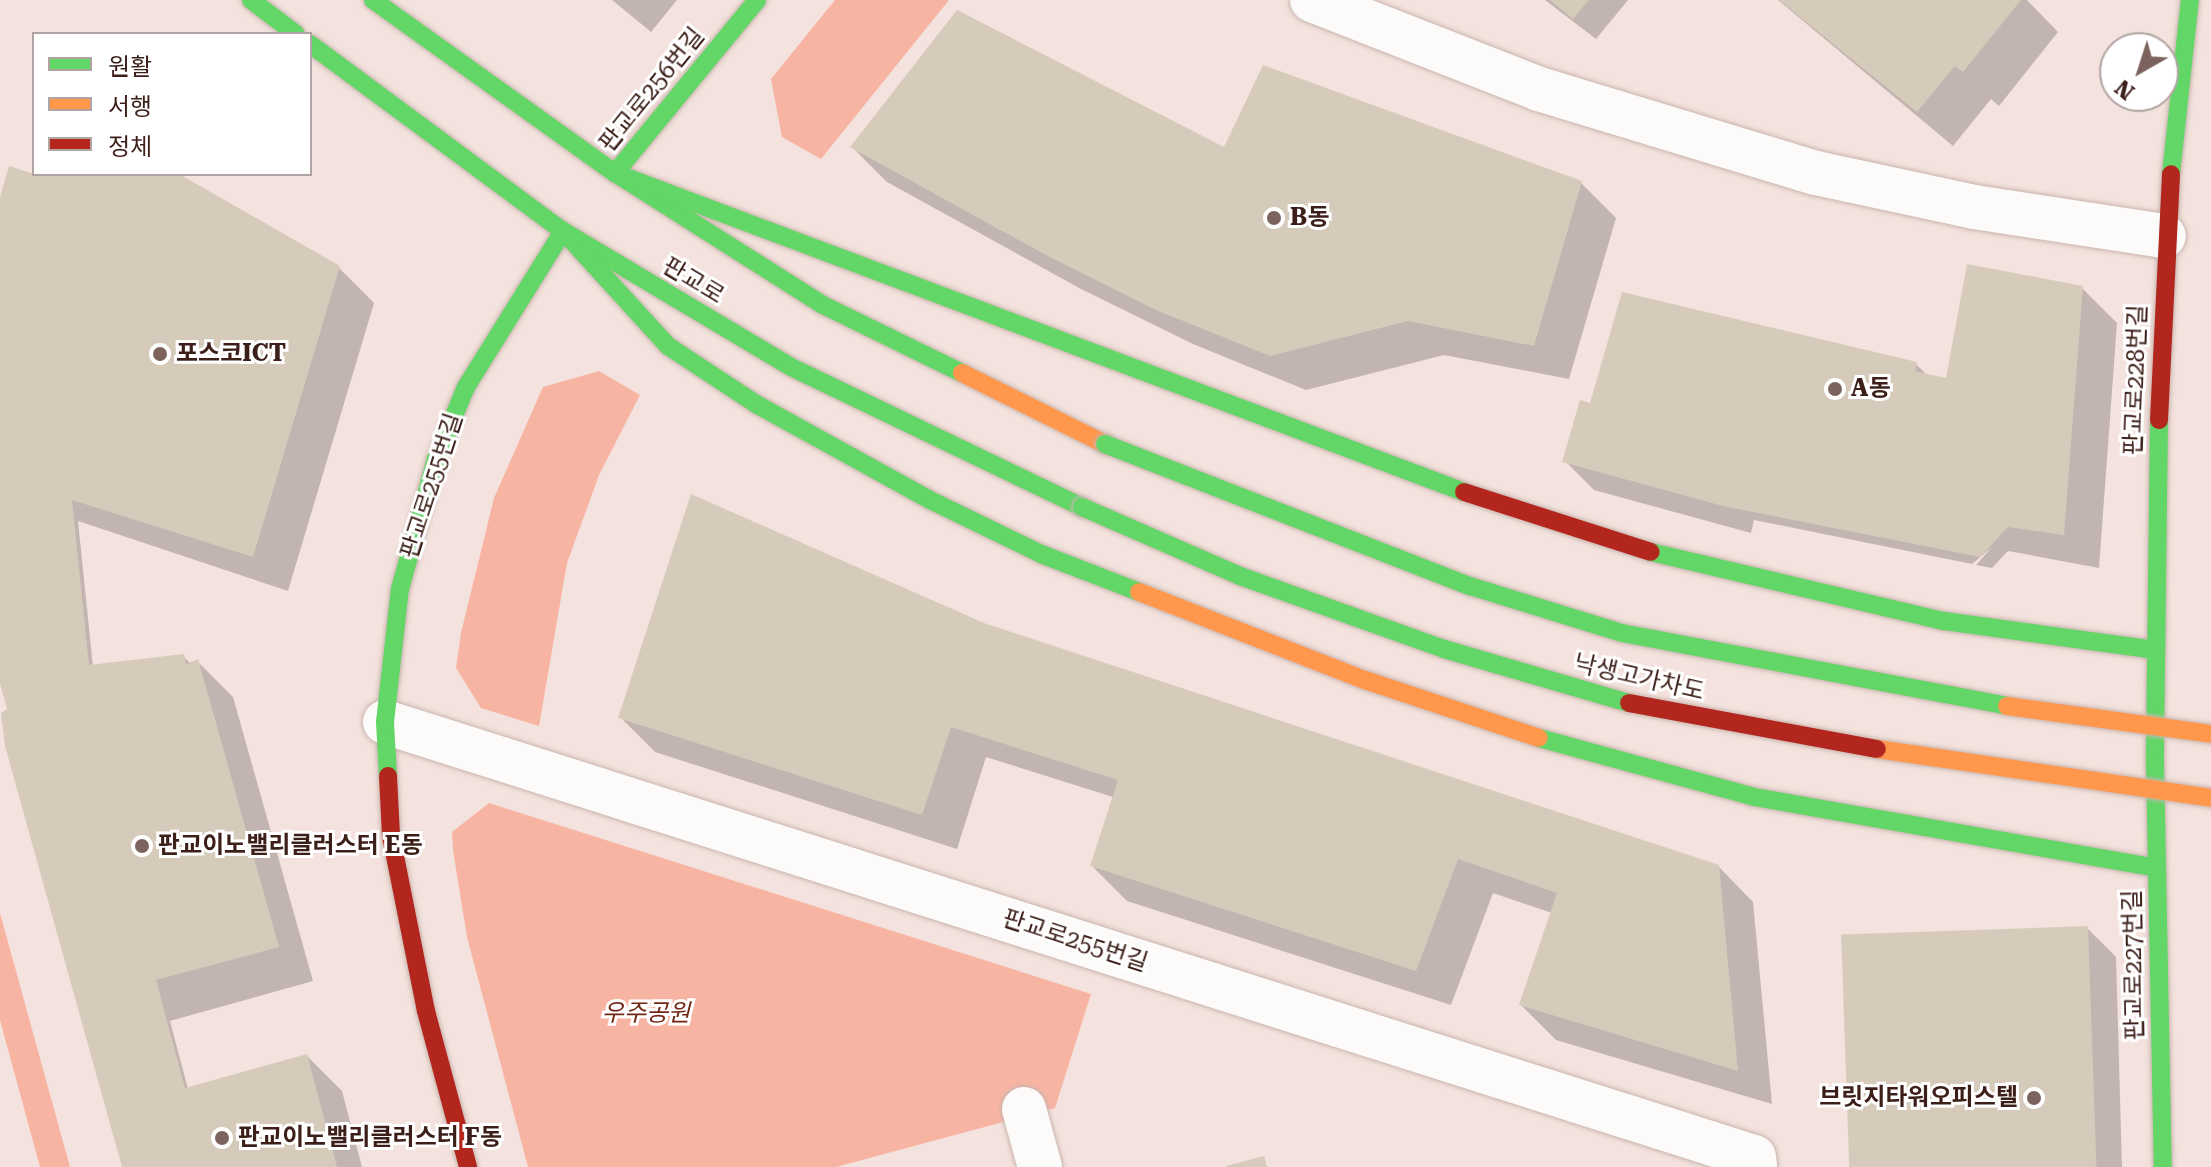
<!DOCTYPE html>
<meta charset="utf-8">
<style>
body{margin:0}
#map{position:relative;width:2211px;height:1167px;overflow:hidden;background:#f3e2dd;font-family:"Roboto Serif","Noto Sans KR",serif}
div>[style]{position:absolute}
.green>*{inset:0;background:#f8b4a3}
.shadow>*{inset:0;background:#0003}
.building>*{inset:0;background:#d6cbbb;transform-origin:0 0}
.roads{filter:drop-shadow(0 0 2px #cab5af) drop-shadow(0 0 2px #cab5af)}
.street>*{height:44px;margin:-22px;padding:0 22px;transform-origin:22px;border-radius:22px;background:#fdfbfa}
.fast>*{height:18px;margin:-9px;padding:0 9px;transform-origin:9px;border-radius:9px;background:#63d668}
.slow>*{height:18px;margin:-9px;padding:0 9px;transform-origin:9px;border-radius:9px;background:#ff974d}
.jam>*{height:18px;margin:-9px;padding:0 9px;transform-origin:9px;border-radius:9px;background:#b3261e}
.bridges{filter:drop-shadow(0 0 2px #cab5af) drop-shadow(0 0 2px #cab5af)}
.fast-bridge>*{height:18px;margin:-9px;padding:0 9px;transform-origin:9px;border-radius:9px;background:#63d668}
.slow-bridge>*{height:18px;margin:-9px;padding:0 9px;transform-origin:9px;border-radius:9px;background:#ff974d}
.jam-bridge>*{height:18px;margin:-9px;padding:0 9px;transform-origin:9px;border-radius:9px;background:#b3261e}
.dots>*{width:22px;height:22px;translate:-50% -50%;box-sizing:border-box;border:4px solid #fff;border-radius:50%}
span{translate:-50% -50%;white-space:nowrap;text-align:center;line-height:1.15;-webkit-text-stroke:6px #fff;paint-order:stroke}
.street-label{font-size:24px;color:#3c1f18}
.poi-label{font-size:24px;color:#3c1f18;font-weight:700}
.left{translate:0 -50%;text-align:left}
.right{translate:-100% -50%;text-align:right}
.park-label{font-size:24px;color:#712714;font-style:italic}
.legend{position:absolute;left:32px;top:32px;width:280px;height:144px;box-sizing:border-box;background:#fff;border:2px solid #b1a5a3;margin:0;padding:10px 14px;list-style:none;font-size:24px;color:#3c1f18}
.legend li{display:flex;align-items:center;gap:16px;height:40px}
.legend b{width:40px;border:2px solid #b1a5a3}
.north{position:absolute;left:2099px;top:32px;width:80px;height:80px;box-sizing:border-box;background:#fff;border:2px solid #b1a5a3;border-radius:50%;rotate:219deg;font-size:22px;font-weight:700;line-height:32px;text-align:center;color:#3c1f18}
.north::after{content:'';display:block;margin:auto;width:28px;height:36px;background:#7c635d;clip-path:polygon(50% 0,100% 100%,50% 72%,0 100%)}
</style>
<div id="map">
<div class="green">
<i style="clip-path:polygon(835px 0,949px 0,821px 159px,782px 137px,771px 79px)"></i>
<i style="clip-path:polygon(599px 371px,640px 395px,599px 475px,567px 563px,539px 726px,481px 708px,456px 668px,461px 633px,494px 498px,543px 387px)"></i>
<i style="clip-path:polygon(489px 803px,1091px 994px,1055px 1108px,836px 1167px,528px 1167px,467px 937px,453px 850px,452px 832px)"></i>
<i style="clip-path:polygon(0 912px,0 913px,70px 1167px,40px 1167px,0 1020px)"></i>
</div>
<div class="shadow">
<i style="clip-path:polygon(612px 0,677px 0,651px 32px)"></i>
<i style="clip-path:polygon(1545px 0,1628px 0,1596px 39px)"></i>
<i style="clip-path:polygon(1778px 0,2027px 0,2058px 32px,1999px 106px,1991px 99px,1953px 146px)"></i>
<i style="clip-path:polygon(852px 147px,1225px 149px,1581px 183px,1616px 218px,1569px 379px,1444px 355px,1306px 390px,1193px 344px,1081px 289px,887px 182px)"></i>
<i style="clip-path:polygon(11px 168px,43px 176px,175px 174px,339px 268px,374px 303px,288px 591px,78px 521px,93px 667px,183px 656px,191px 664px,198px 662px,233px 697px,313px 981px,170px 1021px,188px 1089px,307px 1056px,342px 1091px,362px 1167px,124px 1167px,0 677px,0 212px)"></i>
<i style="clip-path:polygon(2082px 288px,2117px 323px,2099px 568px,2008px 551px,1992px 568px,1976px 565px,1992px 547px,1972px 564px,1754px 520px,1751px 533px,1594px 490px,1565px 461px,1592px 405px,1916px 364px,1928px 376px,1947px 380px)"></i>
<i style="clip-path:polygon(982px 625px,1718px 866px,1753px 902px,1772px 1104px,1556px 1040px,1521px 1005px,1552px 913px,1493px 893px,1451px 1005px,1127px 901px,1092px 866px,1113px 797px,986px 757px,957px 849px,655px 752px,620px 717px)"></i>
<i style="clip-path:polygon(2087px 928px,2116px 957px,2122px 1167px,1849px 1167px)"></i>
</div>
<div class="building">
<i style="clip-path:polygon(1550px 0,1589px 0,1573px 19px)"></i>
<i style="clip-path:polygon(1779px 0,2021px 0,1963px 72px,1955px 66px,1917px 112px)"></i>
<i style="clip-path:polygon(957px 10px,1224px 147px,1263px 65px,1582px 181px,1534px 346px,1408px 321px,1270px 356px,1156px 310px,1044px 254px,850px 147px)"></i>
<i style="clip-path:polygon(9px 166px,34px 174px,179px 174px,340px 266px,253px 557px,72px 500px,89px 665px,184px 654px,186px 664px,198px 659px,279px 947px,156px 980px,185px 1088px,307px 1054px,337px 1167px,122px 1167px,5px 746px,1px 713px,7px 709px,0 684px,0 197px)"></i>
<i style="clip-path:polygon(1967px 264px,2083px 286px,2064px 535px,2008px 527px,1980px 557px,1723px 506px,1562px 462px,1580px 400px,1590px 403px,1622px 292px,1917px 362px,1915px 371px,1946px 378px)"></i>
<i style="clip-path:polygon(691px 494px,984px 623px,1719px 865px,1738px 1071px,1519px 1005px,1557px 893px,1458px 859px,1416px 971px,1090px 866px,1118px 780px,951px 727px,922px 815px,618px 718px)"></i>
<i style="left:2088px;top:926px;width:241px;height:247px;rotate:88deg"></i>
<i style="clip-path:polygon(1264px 1156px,1267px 1167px,1226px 1167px,1226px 1166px)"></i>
</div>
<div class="roads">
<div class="street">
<i style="left:1312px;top:0;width:244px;rotate:21.4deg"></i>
<i style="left:1539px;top:89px;width:289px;rotate:16.9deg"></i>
<i style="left:1816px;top:173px;width:162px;rotate:12.1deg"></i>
<i style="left:1974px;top:207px;width:192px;rotate:8.7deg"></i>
<i style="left:385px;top:722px;width:1436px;rotate:17.63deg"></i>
<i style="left:1754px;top:1157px;width:10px;rotate:84deg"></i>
<i style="left:1024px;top:1109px;width:60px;rotate:74.6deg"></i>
</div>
<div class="fast">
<i style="left:251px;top:0;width:56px;rotate:37.1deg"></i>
<i style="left:373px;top:0;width:297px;rotate:35.6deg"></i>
<i style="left:615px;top:173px;width:246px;rotate:32.4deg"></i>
<i style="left:823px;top:305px;width:155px;rotate:26.1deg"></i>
<i style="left:310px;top:44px;width:315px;rotate:36.5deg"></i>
<i style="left:563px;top:231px;width:265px;rotate:30.8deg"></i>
<i style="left:791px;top:367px;width:323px;rotate:25.7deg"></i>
<i style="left:615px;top:173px;width:907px;rotate:20.59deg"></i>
<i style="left:615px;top:173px;width:224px;rotate:-50.6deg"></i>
<i style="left:2171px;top:174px;width:175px;rotate:-83.8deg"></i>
<i style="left:563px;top:231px;width:156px;rotate:47.6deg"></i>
<i style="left:668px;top:346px;width:105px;rotate:33.4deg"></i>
<i style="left:756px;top:404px;width:199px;rotate:28.9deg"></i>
<i style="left:930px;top:500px;width:123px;rotate:25.9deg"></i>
<i style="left:1041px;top:554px;width:105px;rotate:21.2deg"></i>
<i style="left:2159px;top:420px;width:343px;rotate:90.7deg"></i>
<i style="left:2155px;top:763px;width:404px;rotate:88.9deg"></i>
<i style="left:1651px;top:552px;width:301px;rotate:13.3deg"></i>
<i style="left:1944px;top:621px;width:214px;rotate:7.8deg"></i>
<i style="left:1539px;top:738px;width:223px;rotate:15.3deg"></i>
<i style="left:1754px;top:797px;width:407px;rotate:10deg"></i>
<i style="left:388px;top:776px;width:54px;rotate:-93.2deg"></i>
<i style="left:385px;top:722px;width:134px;rotate:-83.6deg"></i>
<i style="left:400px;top:589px;width:135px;rotate:-74.5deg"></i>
<i style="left:436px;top:459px;width:78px;rotate:-67.4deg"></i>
<i style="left:466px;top:387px;width:184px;rotate:-58.1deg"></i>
</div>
<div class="slow">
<i style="left:962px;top:373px;width:160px;rotate:26.4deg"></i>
<i style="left:1139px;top:592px;width:243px;rotate:21.3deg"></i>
<i style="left:1365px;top:680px;width:183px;rotate:18.4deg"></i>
</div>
<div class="jam">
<i style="left:2159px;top:420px;width:246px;rotate:-87.2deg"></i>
<i style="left:1464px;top:492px;width:196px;rotate:17.8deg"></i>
<i style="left:388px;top:776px;width:60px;rotate:87.1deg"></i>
<i style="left:391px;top:836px;width:178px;rotate:78.7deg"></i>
<i style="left:426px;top:1011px;width:162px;rotate:74.9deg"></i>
</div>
</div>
<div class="bridges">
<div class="fast-bridge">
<i style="left:1105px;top:444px;width:392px;rotate:21.3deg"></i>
<i style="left:1470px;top:586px;width:159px;rotate:17.2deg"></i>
<i style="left:1622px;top:633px;width:392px;rotate:10.7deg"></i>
<i style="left:1082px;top:507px;width:172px;rotate:23.6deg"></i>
<i style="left:1240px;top:576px;width:217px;rotate:19.7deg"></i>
<i style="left:1444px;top:649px;width:193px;rotate:16.3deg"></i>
</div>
<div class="slow-bridge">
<i style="left:2007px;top:706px;width:206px;rotate:7.8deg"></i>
<i style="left:1877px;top:749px;width:338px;rotate:8.3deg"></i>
</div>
<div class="jam-bridge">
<i style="left:1629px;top:703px;width:252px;rotate:10.5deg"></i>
</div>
</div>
<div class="dots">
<i style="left:1274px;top:218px;background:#7c635d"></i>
<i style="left:160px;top:354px;background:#7c635d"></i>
<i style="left:1835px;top:389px;background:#7c635d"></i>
<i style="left:142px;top:846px;background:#7c635d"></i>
<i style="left:2034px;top:1098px;background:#7c635d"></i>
<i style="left:222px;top:1138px;background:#7c635d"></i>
</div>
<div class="street-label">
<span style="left:652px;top:90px;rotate:-51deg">판교로256번길</span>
<span style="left:693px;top:281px;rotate:31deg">판교로</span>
<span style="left:2136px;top:380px;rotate:-88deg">판교로228번길</span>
<span style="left:432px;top:486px;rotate:-72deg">판교로255번길</span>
<span style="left:1639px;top:678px;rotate:13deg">낙생고가차도</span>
<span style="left:1075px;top:941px;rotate:18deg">판교로255번길</span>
<span style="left:2134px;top:965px;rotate:-91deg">판교로227번길</span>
</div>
<div class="poi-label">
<span class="left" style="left:1290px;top:218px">B동</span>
<span class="left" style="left:176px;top:354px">포스코ICT</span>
<span class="left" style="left:1851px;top:389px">A동</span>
<span class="left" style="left:158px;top:846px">판교이노밸리클러스터 E동</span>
<span class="right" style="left:2018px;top:1098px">브릿지타워오피스텔</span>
<span class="left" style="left:238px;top:1138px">판교이노밸리클러스터 F동</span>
</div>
<div class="park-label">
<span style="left:646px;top:1014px">우주공원</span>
</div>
<ul class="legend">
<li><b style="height:10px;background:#63d668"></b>원활</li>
<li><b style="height:10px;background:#ff974d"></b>서행</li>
<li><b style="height:10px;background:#b3261e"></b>정체</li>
</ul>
<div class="north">N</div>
</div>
